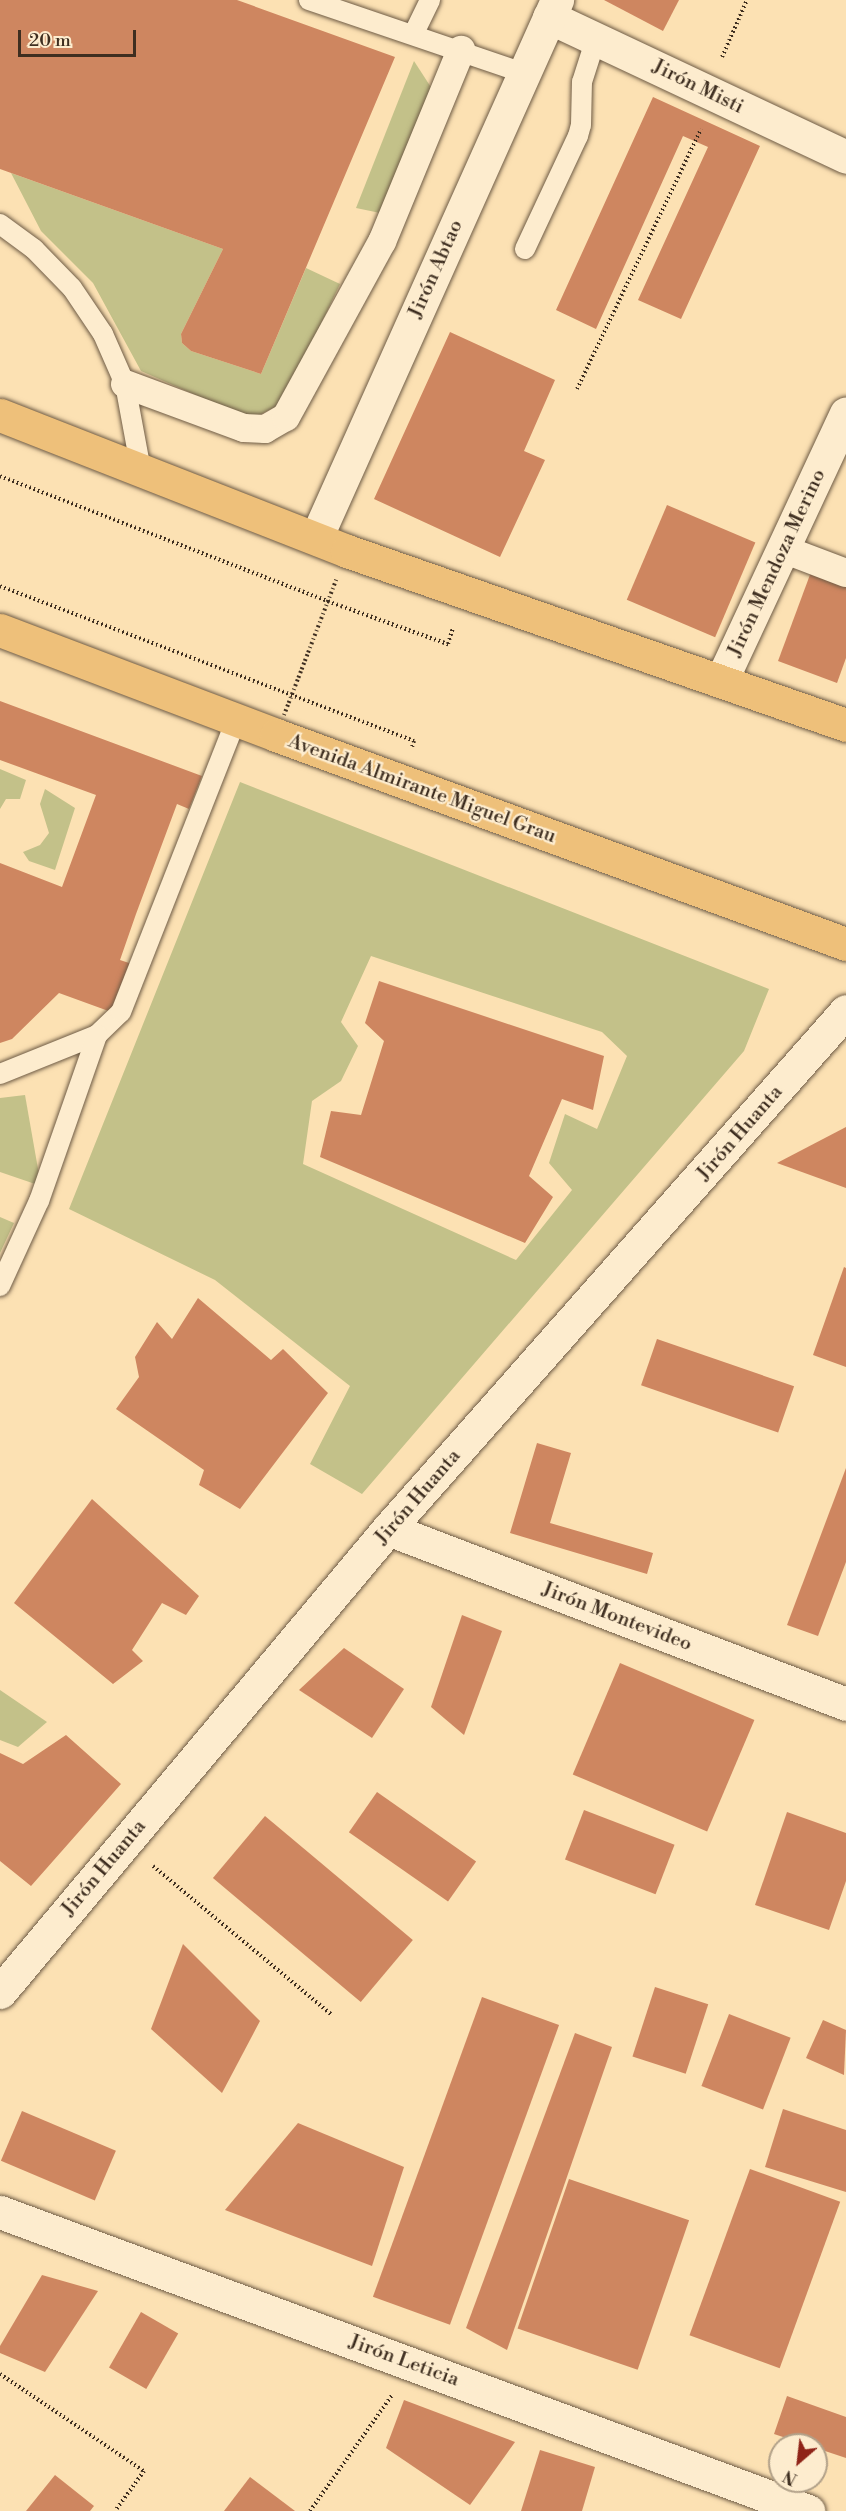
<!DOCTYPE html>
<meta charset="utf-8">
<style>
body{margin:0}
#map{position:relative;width:846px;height:2511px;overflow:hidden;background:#fce1b3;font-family:"Libre Bodoni",serif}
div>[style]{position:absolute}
.green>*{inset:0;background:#c3c189}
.building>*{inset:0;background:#ce8660;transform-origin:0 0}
.path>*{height:4px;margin-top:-2px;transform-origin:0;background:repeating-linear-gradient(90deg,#3e2e20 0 1.5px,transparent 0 4.5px)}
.roads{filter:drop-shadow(0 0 2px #6e5b45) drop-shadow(0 0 2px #6e5b45)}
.service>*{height:20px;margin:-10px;padding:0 10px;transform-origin:10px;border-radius:10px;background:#fdecce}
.pedestrian>*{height:28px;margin:-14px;padding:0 14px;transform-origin:14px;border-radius:14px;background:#fdecce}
.minor>*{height:33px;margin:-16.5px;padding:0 16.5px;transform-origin:16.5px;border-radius:16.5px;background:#fdecce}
.tertiary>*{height:33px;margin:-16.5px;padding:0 16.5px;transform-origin:16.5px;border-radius:16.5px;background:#fdecce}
.primary>*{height:33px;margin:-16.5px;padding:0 16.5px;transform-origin:16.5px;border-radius:16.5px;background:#eec07a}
.path-bridge>*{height:4px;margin-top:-2px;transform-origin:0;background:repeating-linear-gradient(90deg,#3e2e20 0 1.5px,transparent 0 4.5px)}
span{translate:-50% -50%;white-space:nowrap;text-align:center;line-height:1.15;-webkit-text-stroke:4.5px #fdecce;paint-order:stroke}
.street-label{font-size:20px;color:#3e2e20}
.north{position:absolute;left:768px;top:2433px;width:60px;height:60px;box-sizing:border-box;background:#fdecce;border:2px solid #b1a088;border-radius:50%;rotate:208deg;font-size:16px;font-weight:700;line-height:24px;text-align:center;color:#3e2e20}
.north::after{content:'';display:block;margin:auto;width:21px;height:27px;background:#8f2418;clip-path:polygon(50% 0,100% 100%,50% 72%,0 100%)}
.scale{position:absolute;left:18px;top:30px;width:118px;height:27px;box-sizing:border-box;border:3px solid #3e2e20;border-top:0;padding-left:8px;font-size:18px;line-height:21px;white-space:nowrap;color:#3e2e20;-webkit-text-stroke:4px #fdecce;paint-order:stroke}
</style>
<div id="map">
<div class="green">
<i style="clip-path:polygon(414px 61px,436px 95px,385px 214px,356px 208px)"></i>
<i style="clip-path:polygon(11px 173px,223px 249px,181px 334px,182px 343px,191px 351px,261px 374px,306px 268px,340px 284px,291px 387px,279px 405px,257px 416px,239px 414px,141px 371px,93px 283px,41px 231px)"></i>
<i style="clip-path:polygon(0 769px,26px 780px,20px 799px,6px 799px,0 809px)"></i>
<i style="clip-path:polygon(evenodd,240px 782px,769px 989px,744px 1051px,362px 1494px,310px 1464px,350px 1386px,215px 1280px,69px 1209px,240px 782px,371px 956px,602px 1032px,627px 1056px,597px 1129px,565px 1114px,549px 1163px,572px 1190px,516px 1260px,303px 1164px,312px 1101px,341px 1081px,358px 1046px,341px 1022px,371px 956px)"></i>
<i style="clip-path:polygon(45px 789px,75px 808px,55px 870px,29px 861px,23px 852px,40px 845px,49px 833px,40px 804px)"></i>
<i style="clip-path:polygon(25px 1095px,41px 1186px,0 1172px,0 1098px)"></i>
<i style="clip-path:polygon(0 1217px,14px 1223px,0 1253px)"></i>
<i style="clip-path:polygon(0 1690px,47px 1722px,18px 1747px,0 1740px)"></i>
</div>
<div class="building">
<i style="clip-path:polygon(0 0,237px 0,395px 57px,261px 374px,191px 351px,182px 343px,181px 334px,223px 249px,0 169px)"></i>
<i style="clip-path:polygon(604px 0,679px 0,663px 31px)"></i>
<i style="clip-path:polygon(653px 97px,760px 146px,681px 319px,638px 300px,708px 147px,683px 136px,596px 329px,556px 310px)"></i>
<i style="clip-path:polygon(450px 332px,555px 380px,524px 451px,545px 460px,500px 557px,374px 499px)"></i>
<i style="left:667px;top:505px;width:96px;height:103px;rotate:23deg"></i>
<i style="clip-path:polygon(811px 572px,846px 586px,846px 658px,837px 683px,778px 661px)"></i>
<i style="clip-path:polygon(0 701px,202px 776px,189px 809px,177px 804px,136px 914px,120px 960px,132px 964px,114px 1013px,59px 993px,12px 1039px,0 1043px,0 863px,62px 887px,96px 795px,0 760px)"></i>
<i style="clip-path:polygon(379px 981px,604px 1056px,593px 1110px,562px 1099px,529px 1176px,553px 1197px,525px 1243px,320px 1157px,331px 1111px,361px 1115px,384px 1041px,365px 1023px)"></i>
<i style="clip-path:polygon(846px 1127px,846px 1188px,777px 1163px)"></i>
<i style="clip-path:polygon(844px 1267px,846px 1268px,846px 1367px,813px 1355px)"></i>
<i style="clip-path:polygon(198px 1298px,271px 1360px,283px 1349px,328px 1393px,240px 1509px,199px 1485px,204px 1470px,116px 1409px,139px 1377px,135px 1357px,157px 1322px,172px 1339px)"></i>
<i style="left:657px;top:1339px;width:145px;height:49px;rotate:19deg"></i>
<i style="clip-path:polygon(537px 1443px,571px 1453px,550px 1523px,653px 1553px,647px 1574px,510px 1533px)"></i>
<i style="clip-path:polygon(846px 1468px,846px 1562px,818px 1636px,787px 1625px)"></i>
<i style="clip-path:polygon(92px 1499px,199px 1596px,186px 1615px,162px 1603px,132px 1650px,143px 1661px,113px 1684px,14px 1603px)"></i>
<i style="clip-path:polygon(462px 1615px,502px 1631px,464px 1735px,431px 1707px)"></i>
<i style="clip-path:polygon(344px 1648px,404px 1689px,372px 1738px,299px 1690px)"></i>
<i style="left:620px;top:1663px;width:146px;height:121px;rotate:23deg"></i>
<i style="clip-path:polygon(66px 1735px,121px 1784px,31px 1886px,0 1861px,0 1753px,23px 1764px)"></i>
<i style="left:377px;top:1792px;width:121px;height:49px;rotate:35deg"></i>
<i style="left:584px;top:1810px;width:97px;height:53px;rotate:21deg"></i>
<i style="clip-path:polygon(787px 1812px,846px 1833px,846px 1881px,829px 1930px,755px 1905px)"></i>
<i style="left:265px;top:1816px;width:193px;height:81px;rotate:40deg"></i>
<i style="clip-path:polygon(183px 1944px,260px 2021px,222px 2093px,151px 2029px)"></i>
<i style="left:655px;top:1987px;width:56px;height:73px;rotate:18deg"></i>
<i style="left:482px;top:1997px;width:82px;height:319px;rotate:20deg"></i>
<i style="left:729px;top:2014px;width:66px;height:77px;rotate:21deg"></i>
<i style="clip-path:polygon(823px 2020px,846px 2030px,844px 2075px,806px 2058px)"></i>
<i style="clip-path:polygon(575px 2033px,612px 2047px,507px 2350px,466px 2328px)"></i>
<i style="clip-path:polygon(783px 2109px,846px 2130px,846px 2192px,765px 2167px)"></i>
<i style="left:22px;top:2111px;width:102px;height:54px;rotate:23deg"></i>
<i style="clip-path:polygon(298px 2123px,404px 2167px,372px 2266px,225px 2210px)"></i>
<i style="left:750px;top:2169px;width:96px;height:177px;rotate:20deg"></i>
<i style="left:569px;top:2179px;width:127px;height:158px;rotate:19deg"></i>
<i style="clip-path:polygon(42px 2275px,98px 2291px,45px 2372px,0 2353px,0 2346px)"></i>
<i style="left:141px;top:2312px;width:43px;height:64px;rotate:30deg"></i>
<i style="clip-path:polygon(787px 2396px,846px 2417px,846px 2458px,816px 2448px,816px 2445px,807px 2445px,774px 2434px)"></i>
<i style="clip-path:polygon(404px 2400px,515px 2442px,470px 2505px,386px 2448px)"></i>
<i style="clip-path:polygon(540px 2450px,595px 2467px,582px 2511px,521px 2511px)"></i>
<i style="clip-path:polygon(55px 2475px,94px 2506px,90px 2511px,26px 2511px)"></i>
<i style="clip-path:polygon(250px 2477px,295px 2511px,224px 2511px)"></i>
</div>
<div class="path">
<i style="left:722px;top:57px;width:62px;rotate:-66.3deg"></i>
<i style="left:577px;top:389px;width:288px;rotate:-64.5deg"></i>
<i style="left:0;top:476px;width:365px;rotate:20.9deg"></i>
<i style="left:341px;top:606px;width:114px;rotate:19.6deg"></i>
<i style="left:448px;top:644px;width:17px;rotate:-73deg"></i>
<i style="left:0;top:586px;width:442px;rotate:20.5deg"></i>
<i style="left:414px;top:741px;width:6px;rotate:108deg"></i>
<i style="left:153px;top:1866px;width:233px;rotate:39.8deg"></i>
<i style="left:0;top:2374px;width:174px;rotate:34deg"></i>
<i style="left:144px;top:2471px;width:49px;rotate:125.9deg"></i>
<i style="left:310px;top:2511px;width:142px;rotate:-54.7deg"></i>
</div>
<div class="roads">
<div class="service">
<i style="left:309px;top:0;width:227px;rotate:18.8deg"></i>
<i style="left:414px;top:33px;width:37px;rotate:-64deg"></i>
<i style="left:0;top:224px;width:42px;rotate:36.3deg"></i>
<i style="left:34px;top:249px;width:54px;rotate:45.7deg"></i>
<i style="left:72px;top:288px;width:55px;rotate:56deg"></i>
<i style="left:103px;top:334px;width:55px;rotate:66.3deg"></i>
<i style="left:125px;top:384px;width:87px;rotate:79.5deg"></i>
<i style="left:525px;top:249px;width:125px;rotate:-64.9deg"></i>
<i style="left:578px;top:136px;width:11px;rotate:-75deg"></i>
<i style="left:581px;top:125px;width:43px;rotate:-88.7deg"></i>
<i style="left:582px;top:82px;width:46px;rotate:-72.3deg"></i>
<i style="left:0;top:1074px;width:105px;rotate:-21.9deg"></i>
<i style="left:97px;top:1035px;width:33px;rotate:-44deg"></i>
<i style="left:121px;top:1012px;width:314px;rotate:-68.5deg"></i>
<i style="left:0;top:1286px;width:94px;rotate:-65.4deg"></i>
<i style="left:39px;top:1201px;width:176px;rotate:-70.7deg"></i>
</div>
<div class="pedestrian">
<i style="left:125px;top:384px;width:127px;rotate:20.3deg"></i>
<i style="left:244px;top:428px;width:21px;rotate:3deg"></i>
<i style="left:265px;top:429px;width:24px;rotate:-30deg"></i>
<i style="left:286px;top:417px;width:200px;rotate:-61.3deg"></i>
<i style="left:382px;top:242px;width:208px;rotate:-67.6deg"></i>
<i style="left:783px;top:549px;width:67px;rotate:20.9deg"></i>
</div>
<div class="minor">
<i style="left:549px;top:17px;width:328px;rotate:25.2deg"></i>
<i style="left:722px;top:679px;width:293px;rotate:-65deg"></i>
<i style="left:388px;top:1529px;width:490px;rotate:20.9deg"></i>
<i style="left:0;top:2212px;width:862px;rotate:20.31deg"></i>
</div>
<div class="tertiary">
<i style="left:316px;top:538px;width:590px;rotate:-65.87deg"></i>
<i style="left:0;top:1992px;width:604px;rotate:-50.04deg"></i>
<i style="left:388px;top:1529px;width:691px;rotate:-48.52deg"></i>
</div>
<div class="primary">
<i style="left:0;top:415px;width:373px;rotate:21.4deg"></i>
<i style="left:347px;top:551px;width:528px;rotate:19.22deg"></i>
<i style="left:0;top:630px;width:295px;rotate:20.8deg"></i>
<i style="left:276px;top:735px;width:607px;rotate:20.14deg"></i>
</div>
</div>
<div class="path-bridge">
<i style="left:284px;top:715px;width:145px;rotate:-68.9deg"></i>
</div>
<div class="street-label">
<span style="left:698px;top:87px;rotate:26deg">Jirón Misti</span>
<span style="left:436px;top:269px;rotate:-66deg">Jirón Abtao</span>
<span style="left:777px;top:563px;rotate:-65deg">Jirón Mendoza Merino</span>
<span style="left:422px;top:789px;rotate:20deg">Avenida Almirante Miguel Grau</span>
<span style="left:740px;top:1133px;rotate:-49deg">Jirón Huanta</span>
<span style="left:418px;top:1497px;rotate:-49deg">Jirón Huanta</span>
<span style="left:617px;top:1617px;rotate:21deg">Jirón Montevideo</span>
<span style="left:104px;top:1868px;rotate:-50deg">Jirón Huanta</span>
<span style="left:404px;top:2361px;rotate:20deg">Jirón Leticia</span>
</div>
<div class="north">N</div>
<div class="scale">20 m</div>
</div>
